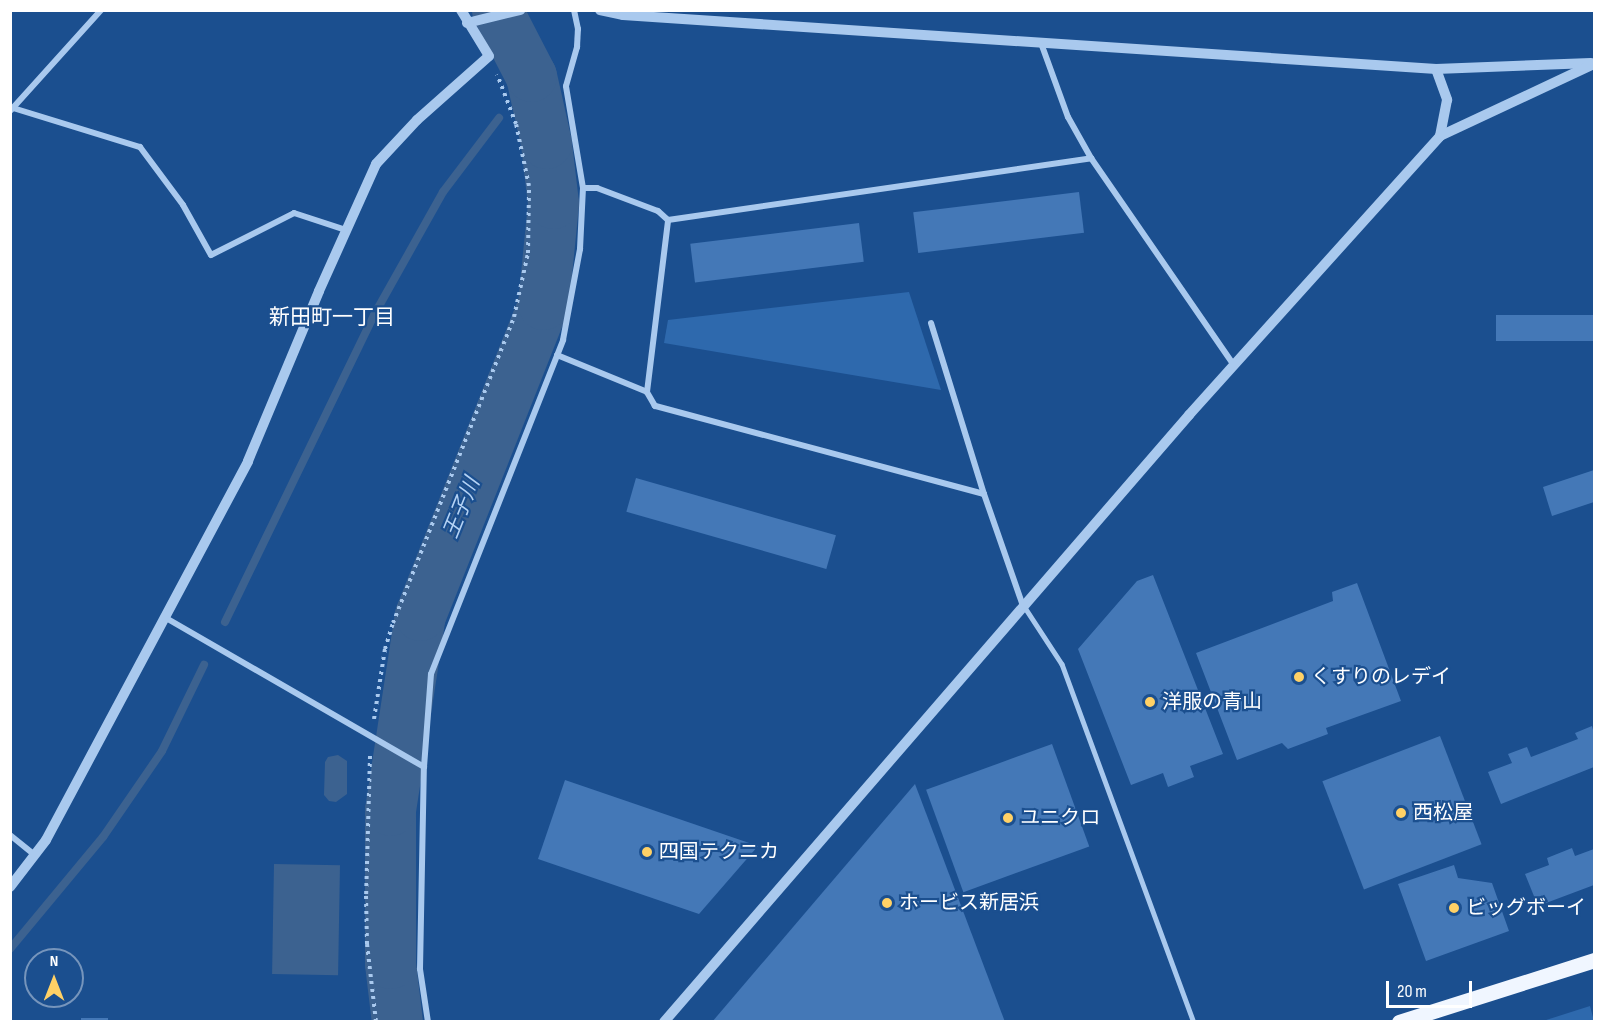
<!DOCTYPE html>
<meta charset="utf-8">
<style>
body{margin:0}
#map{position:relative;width:1605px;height:1032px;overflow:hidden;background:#1b4f8f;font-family:"Sofia Sans Condensed","Noto Sans JP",sans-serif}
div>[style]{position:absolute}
.green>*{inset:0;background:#2e69ad}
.water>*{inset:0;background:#3c6290;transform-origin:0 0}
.stream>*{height:8px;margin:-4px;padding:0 4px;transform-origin:4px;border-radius:4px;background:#3c6290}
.river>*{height:51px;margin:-25.5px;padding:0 25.5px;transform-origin:25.5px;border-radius:25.5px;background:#3c6290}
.building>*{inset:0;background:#4478b7;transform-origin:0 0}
.path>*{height:4px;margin-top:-2px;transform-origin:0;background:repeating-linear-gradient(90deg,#a9c9ee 0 3px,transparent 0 7.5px)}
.service>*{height:4.5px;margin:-2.25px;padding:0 2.25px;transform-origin:2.25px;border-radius:2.25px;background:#a9c9ee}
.minor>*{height:6px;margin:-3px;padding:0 3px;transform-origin:3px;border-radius:3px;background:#a9c9ee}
.tertiary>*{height:10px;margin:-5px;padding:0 5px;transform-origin:5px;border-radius:5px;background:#a9c9ee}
.primary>*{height:15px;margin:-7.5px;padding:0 7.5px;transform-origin:7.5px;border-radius:7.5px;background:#f0f6ff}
.dots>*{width:16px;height:16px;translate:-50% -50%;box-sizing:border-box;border:3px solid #1b4f8f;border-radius:50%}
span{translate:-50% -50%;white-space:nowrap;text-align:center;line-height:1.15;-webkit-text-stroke:4.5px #1b4f8f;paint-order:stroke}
.poi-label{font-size:20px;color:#fff}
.left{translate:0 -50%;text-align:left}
.neighbourhood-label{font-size:21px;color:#fff}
.water-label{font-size:21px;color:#b5d3f5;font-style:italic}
.frame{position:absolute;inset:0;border:12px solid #fff;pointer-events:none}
.north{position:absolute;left:24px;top:948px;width:60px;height:60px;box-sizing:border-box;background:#1b4f8f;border:2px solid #7695bc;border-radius:50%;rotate:0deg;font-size:16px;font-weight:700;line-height:24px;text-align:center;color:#fff}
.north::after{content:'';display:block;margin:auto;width:21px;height:27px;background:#ffd166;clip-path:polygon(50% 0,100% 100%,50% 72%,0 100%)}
.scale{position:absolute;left:1386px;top:981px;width:86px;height:27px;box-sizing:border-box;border:3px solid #fff;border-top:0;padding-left:8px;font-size:18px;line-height:21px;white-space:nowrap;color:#fff;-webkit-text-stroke:4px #1b4f8f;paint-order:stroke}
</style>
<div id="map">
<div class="green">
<i style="clip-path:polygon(909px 292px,941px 390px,664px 343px,668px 320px)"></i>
<i style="clip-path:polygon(1590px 1006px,1594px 1021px,1543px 1021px)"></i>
</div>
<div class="water">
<i style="clip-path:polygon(338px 755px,347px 761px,347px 794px,336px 802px,329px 801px,324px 795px,325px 762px,328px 757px)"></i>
<i style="left:274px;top:864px;width:66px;height:110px;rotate:1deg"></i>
</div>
<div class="stream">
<i style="left:519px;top:92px;width:20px;rotate:-53deg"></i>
<i style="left:225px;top:622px;width:341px;rotate:-64.1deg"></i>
<i style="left:374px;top:315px;width:141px;rotate:-60.7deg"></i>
<i style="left:443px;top:192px;width:93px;rotate:-52.9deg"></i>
<i style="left:10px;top:949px;width:146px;rotate:-50.3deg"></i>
<i style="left:103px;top:837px;width:104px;rotate:-55.5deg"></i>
<i style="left:162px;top:751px;width:96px;rotate:-64deg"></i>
</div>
<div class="river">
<i style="left:397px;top:1022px;width:59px;rotate:-96.8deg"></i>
<i style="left:390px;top:963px;width:153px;rotate:-90deg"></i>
<i style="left:390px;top:810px;width:197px;rotate:-81.3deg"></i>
<i style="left:420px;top:615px;width:334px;rotate:-68.4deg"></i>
<i style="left:543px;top:304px;width:101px;rotate:-84.3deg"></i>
<i style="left:553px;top:203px;width:60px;rotate:-96.7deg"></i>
<i style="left:546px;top:143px;width:69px;rotate:-102.6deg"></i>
<i style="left:531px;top:76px;width:74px;rotate:-117.3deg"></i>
</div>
<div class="building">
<i style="left:1079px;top:192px;width:41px;height:167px;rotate:83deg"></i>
<i style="left:859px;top:223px;width:39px;height:170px;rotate:83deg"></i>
<i style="left:1594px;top:315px;width:26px;height:98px;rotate:90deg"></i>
<i style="clip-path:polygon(1594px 470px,1594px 502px,1552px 516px,1543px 487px)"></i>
<i style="left:636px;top:478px;width:208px;height:35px;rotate:16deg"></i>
<i style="clip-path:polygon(1153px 575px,1223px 754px,1190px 766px,1194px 777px,1168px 787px,1163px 773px,1131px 785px,1078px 649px,1137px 581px)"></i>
<i style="clip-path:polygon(1357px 583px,1401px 701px,1326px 728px,1328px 734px,1288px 749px,1282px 743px,1237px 760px,1196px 653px,1333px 601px,1332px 592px)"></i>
<i style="clip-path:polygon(1592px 726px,1594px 734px,1594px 767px,1501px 804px,1488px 772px,1512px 763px,1508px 754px,1527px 747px,1531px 757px,1578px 739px,1575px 733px)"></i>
<i style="left:1440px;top:736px;width:116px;height:126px;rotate:69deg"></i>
<i style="left:1052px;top:744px;width:109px;height:134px;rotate:70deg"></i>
<i style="clip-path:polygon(565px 780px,758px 846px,699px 914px,538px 859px)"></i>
<i style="clip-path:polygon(915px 784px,1005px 1022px,712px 1022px)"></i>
<i style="clip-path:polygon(1572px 848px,1575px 856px,1594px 849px,1594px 885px,1538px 906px,1525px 874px,1549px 865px,1547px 858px)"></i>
<i style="clip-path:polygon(1454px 865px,1458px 878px,1492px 883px,1509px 931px,1426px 961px,1398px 884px)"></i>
<i style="left:81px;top:1018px;width:27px;height:4px"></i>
</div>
<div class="path">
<i style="left:374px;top:719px;width:71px;rotate:-81.1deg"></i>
<i style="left:385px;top:649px;width:27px;rotate:-73deg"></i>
<i style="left:393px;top:623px;width:329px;rotate:-68.4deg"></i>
<i style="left:514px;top:317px;width:66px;rotate:-77.7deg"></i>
<i style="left:528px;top:253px;width:67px;rotate:-89.1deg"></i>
<i style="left:529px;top:186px;width:63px;rotate:-101.8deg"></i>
<i style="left:516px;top:124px;width:53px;rotate:-110.8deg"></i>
<i style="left:370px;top:756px;width:140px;rotate:91.6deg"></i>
<i style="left:366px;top:896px;width:48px;rotate:88.8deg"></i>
<i style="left:367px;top:944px;width:79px;rotate:83.4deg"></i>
</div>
<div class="service">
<i style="left:1024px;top:606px;width:69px;rotate:56.8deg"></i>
<i style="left:1062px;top:664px;width:382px;rotate:69.8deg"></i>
</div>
<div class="minor">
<i style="left:1041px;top:43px;width:79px;rotate:70deg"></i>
<i style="left:1068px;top:117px;width:47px;rotate:60.7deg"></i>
<i style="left:13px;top:108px;width:133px;rotate:17.1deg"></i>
<i style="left:140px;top:147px;width:72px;rotate:53.4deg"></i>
<i style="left:183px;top:205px;width:57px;rotate:60.8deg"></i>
<i style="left:211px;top:255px;width:93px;rotate:-26.8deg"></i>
<i style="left:294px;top:213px;width:55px;rotate:18.1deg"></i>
<i style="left:11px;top:110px;width:135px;rotate:-48deg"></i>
<i style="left:583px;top:188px;width:14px"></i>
<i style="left:597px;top:188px;width:65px;rotate:20.7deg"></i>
<i style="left:658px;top:211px;width:13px;rotate:42deg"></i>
<i style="left:931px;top:323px;width:179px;rotate:72.8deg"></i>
<i style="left:984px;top:494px;width:119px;rotate:70.8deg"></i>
<i style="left:557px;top:355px;width:97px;rotate:22.3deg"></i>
<i style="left:984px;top:494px;width:341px;rotate:-165deg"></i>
<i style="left:655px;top:406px;width:16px;rotate:-120deg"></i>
<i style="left:647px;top:392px;width:173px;rotate:-83deg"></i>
<i style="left:668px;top:220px;width:428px;rotate:-8.3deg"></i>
<i style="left:1091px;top:158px;width:252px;rotate:55.4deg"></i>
<i style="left:166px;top:618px;width:298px;rotate:30deg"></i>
<i style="left:10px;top:835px;width:32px;rotate:39deg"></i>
<i style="left:428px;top:1022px;width:54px;rotate:-98.6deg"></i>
<i style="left:420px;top:969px;width:202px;rotate:-88.9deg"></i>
<i style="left:424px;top:767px;width:93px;rotate:-85.7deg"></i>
<i style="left:431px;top:674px;width:359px;rotate:-68.4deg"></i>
<i style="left:563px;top:340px;width:93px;rotate:-79.4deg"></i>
<i style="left:580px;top:249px;width:61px;rotate:-87.2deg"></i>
<i style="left:583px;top:188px;width:103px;rotate:-99.5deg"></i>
<i style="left:566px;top:86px;width:41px;rotate:-74.2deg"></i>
<i style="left:577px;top:47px;width:18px;rotate:-87deg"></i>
<i style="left:578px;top:29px;width:19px;rotate:-102deg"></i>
</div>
<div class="tertiary">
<i style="left:600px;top:10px;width:24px;rotate:12deg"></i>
<i style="left:623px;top:15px;width:815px;rotate:3.8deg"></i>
<i style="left:1436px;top:69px;width:155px;rotate:-2.2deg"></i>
<i style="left:467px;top:23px;width:55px;rotate:-13.8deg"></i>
<i style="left:1436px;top:69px;width:33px;rotate:70deg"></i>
<i style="left:1447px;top:100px;width:37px;rotate:101deg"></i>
<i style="left:10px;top:887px;width:59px;rotate:-52.5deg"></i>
<i style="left:46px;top:840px;width:429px;rotate:-61.9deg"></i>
<i style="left:248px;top:461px;width:184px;rotate:-67.3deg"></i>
<i style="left:319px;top:291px;width:139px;rotate:-65.8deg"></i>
<i style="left:376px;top:164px;width:60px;rotate:-47deg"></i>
<i style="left:417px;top:120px;width:96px;rotate:-41.6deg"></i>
<i style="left:489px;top:56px;width:54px;rotate:-121.3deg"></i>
<i style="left:664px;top:1022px;width:803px;rotate:-49.14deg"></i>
<i style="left:1189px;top:415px;width:375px;rotate:-48deg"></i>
<i style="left:1440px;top:136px;width:170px;rotate:-25.1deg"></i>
</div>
<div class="primary">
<i style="left:1399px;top:1022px;width:205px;rotate:-17.6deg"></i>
</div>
<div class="dots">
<i style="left:1299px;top:677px;background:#ffd166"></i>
<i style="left:1150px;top:702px;background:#ffd166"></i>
<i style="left:1401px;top:813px;background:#ffd166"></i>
<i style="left:1008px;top:818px;background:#ffd166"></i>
<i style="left:647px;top:852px;background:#ffd166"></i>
<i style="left:887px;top:903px;background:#ffd166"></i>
<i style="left:1454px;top:908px;background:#ffd166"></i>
</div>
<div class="poi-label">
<span class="left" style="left:1311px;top:677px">くすりのレデイ</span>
<span class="left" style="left:1162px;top:702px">洋服の青山</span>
<span class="left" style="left:1413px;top:813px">西松屋</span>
<span class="left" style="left:1020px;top:818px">ユニクロ</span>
<span class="left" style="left:659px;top:852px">四国テクニカ</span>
<span class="left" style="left:899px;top:903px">ホービス新居浜</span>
<span class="left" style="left:1466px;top:908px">ビッグボーイ</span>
</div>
<div class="neighbourhood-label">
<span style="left:332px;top:318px">新田町一丁目</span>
</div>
<div class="water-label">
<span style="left:462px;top:508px;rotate:-68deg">王子川</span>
</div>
<div class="frame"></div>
<div class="north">N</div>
<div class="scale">20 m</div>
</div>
